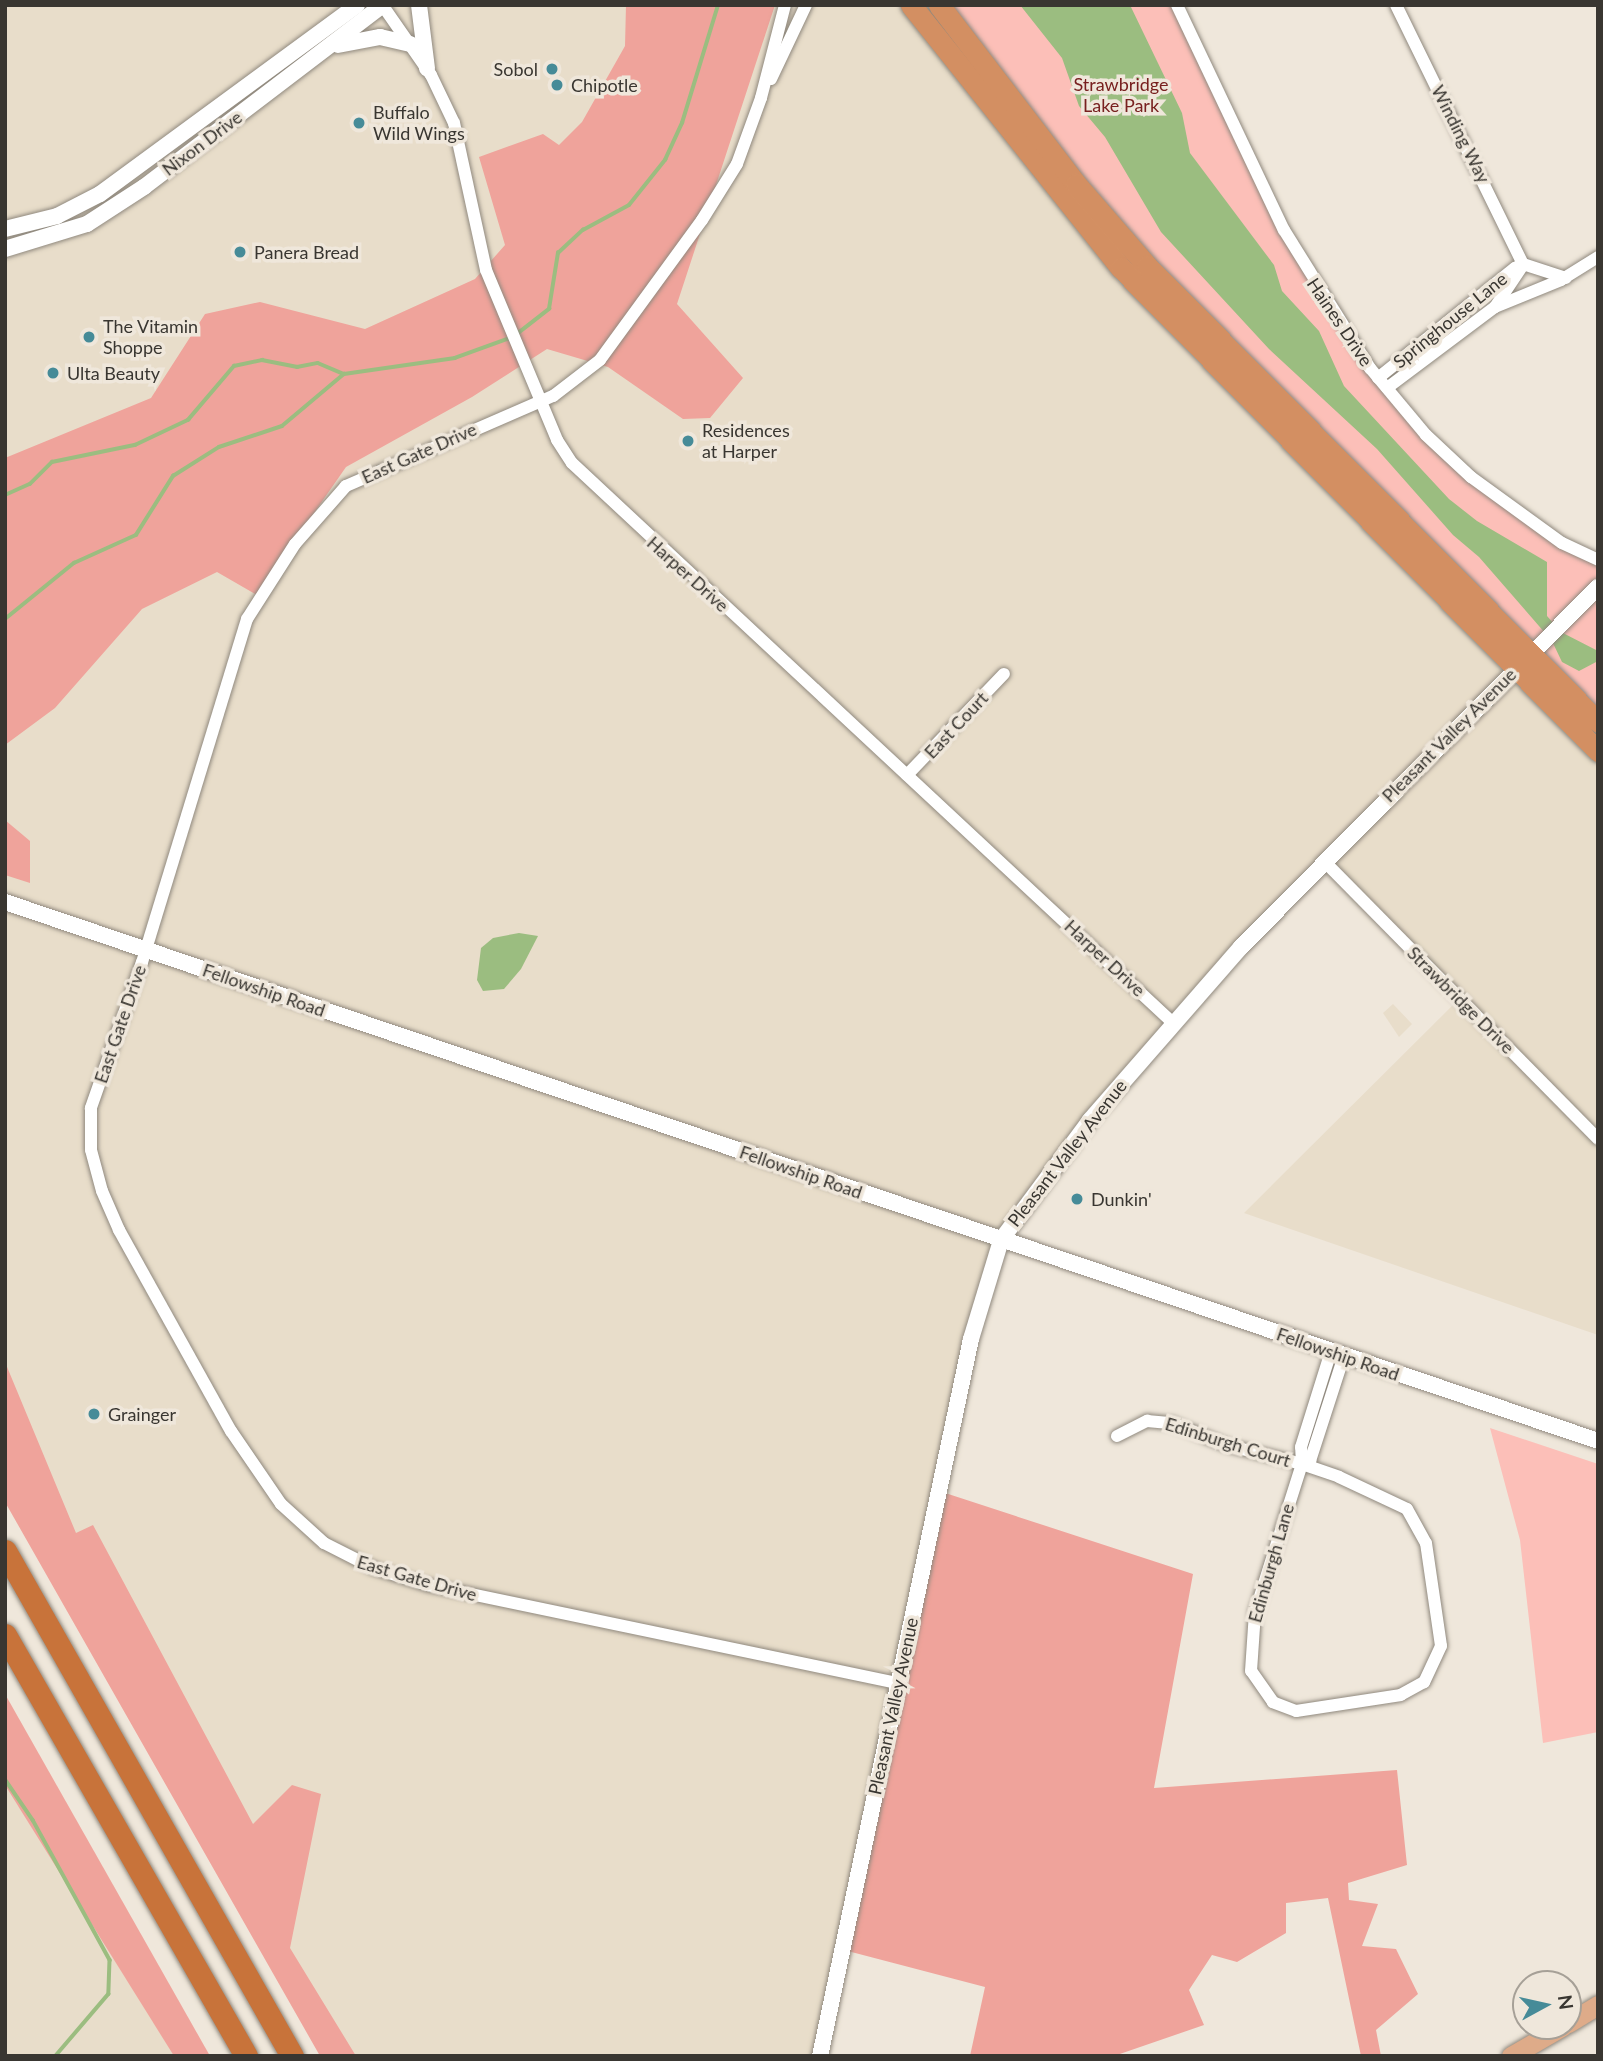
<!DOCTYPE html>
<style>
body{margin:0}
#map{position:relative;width:1603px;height:2061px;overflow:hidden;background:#efe7db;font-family:Lato,sans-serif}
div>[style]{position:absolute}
.built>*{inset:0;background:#e8ddca}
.green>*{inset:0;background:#fcbfb8}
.forest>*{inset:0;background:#efa39b}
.water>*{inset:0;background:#9bbd80}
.stream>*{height:3.5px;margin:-1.75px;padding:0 1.75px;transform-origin:1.75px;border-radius:1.75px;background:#9bbd80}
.roads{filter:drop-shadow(0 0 2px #90897e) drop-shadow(0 0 2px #90897e)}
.minor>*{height:12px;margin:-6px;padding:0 6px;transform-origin:6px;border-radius:6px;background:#fff}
.tertiary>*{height:16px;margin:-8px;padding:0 8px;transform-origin:8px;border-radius:8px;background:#fff}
.primary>*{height:19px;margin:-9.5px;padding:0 9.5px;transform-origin:9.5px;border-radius:9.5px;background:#deab89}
.trunk>*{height:21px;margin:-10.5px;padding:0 10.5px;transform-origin:10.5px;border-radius:10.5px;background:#d38f62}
.motorway>*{height:23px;margin:-11.5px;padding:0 11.5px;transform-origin:11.5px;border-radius:11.5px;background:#c8733a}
.dots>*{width:19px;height:19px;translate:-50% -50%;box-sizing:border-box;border:4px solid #efe7db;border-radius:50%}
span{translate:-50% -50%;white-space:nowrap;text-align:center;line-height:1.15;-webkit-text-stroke:7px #efe7db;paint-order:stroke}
.poi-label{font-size:18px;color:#393631}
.right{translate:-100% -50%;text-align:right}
.left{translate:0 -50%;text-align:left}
.park-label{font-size:18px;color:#78201f}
.street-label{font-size:18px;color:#393631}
.frame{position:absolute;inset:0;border:7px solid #393631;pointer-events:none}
.north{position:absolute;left:1512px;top:1970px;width:70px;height:70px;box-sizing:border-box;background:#efe7db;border:2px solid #a6a097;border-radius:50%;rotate:82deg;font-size:19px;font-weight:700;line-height:28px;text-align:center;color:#393631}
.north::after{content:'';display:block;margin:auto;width:24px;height:32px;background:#468b98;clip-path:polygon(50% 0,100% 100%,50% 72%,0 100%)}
</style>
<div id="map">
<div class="built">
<i style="clip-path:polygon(5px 5px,911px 5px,1598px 751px,1598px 1335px,1244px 1213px,1459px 999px,1325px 861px,1033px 1192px,987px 1277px,821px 2056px,353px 2056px,235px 1861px,5px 1449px)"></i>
<i style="clip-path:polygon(1393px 1004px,1412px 1024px,1399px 1037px,1383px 1013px)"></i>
<i style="clip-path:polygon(5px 1721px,198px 2056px,5px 2056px)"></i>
</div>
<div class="green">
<i style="clip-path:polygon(940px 5px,1177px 5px,1335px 318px,1453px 461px,1518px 511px,1598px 559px,1598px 722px,1193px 315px)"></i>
<i style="clip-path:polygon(1490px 1428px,1598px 1464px,1598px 1732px,1543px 1743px,1520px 1540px)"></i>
</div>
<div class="forest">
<i style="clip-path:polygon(626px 5px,775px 5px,677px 304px,743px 378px,710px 418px,683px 419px,608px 367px,547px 349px,472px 397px,346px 467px,257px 595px,217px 572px,142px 609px,55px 708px,5px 745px,5px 458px,151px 398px,205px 314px,260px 302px,365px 329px,475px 279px,505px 245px,479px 157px,543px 134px,559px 145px,582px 122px,625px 46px)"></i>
<i style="clip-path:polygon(5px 820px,30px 841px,30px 883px,5px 875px)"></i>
<i style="clip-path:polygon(5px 1362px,76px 1533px,93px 1525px,253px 1824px,292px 1785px,321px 1794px,290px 1948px,356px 2056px,320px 2056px,5px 1502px)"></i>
<i style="clip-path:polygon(936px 1490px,1193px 1574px,1154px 1788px,1397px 1770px,1407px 1865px,1348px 1883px,1349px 1900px,1378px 1904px,1362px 1946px,1396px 1949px,1418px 1994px,1376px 2030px,1381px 2056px,1361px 2056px,1328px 1898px,1286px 1903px,1286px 1933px,1237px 1962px,1212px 1955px,1189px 1990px,1204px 2025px,1114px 2056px,970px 2056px,985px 1987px,840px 1949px)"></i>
<i style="clip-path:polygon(5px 1694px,210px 2056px,174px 2056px,5px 1785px)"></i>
</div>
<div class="water">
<i style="clip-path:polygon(1020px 5px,1130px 5px,1182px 113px,1190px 153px,1274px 265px,1282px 291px,1319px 331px,1344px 386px,1449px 499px,1477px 521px,1547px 562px,1547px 616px,1561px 632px,1598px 651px,1598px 661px,1579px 671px,1562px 662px,1552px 641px,1479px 557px,1453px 535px,1377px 449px,1269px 349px,1161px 232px,1105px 137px,1079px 106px,1062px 58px)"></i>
<i style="clip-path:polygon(519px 933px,538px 936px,521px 969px,504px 989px,483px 991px,477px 980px,481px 948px,493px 938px)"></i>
</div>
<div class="stream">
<i style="left:517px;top:334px;width:41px;rotate:-38deg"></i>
<i style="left:549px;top:309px;width:57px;rotate:-80.9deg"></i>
<i style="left:558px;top:253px;width:34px;rotate:-43deg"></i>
<i style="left:583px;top:230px;width:52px;rotate:-28.5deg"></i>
<i style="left:629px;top:205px;width:58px;rotate:-51.3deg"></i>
<i style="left:665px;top:160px;width:41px;rotate:-65.3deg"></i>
<i style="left:682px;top:123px;width:123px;rotate:-73deg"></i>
<i style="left:5px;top:495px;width:27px;rotate:-24deg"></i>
<i style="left:30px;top:484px;width:31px;rotate:-45deg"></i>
<i style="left:52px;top:462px;width:85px;rotate:-11.6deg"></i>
<i style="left:135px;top:445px;width:59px;rotate:-25.3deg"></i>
<i style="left:188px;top:420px;width:71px;rotate:-49.6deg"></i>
<i style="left:234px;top:366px;width:29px;rotate:-12deg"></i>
<i style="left:262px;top:360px;width:36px;rotate:11deg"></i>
<i style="left:297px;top:367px;width:21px;rotate:-11deg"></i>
<i style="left:318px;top:363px;width:28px;rotate:23deg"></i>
<i style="left:5px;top:619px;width:89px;rotate:-39.1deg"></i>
<i style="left:74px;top:563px;width:68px;rotate:-24.3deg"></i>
<i style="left:136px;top:535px;width:70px;rotate:-57.9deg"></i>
<i style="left:173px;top:476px;width:54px;rotate:-32.2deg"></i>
<i style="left:219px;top:447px;width:66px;rotate:-18.4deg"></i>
<i style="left:282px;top:426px;width:81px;rotate:-40deg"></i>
<i style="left:344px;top:374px;width:112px;rotate:-8.2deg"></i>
<i style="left:455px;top:358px;width:59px;rotate:-20deg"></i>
<i style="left:5px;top:1779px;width:50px;rotate:55.7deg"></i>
<i style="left:33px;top:1820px;width:160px;rotate:61.2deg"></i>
<i style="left:110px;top:1960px;width:34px;rotate:92deg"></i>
<i style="left:109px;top:1994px;width:82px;rotate:130.5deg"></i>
</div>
<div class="roads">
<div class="minor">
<i style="left:785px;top:5px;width:96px;rotate:104.5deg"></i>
<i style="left:761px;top:98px;width:70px;rotate:110deg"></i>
<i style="left:737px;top:164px;width:66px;rotate:122deg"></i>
<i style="left:702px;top:220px;width:173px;rotate:126.1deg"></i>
<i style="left:600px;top:360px;width:59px;rotate:142.5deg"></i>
<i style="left:553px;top:396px;width:226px;rotate:156.5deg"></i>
<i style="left:346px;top:486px;width:77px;rotate:131.3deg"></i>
<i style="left:295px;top:544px;width:89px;rotate:122.6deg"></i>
<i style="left:247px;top:619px;width:359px;rotate:107deg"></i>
<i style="left:142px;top:962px;width:155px;rotate:109.3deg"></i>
<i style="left:91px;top:1108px;width:42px;rotate:90deg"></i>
<i style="left:91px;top:1150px;width:42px;rotate:75deg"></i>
<i style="left:102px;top:1191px;width:43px;rotate:66.4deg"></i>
<i style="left:119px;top:1230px;width:230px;rotate:60.9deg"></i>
<i style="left:231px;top:1431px;width:88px;rotate:55.6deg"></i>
<i style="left:281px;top:1504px;width:58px;rotate:42.2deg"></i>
<i style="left:324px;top:1543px;width:55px;rotate:27deg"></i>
<i style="left:373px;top:1568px;width:58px;rotate:17.2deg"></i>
<i style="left:428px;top:1585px;width:481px;rotate:11.8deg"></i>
<i style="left:1177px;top:5px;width:249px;rotate:64.6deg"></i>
<i style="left:1284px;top:230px;width:163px;rotate:58.1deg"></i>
<i style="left:1370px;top:368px;width:87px;rotate:50.1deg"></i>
<i style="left:1426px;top:435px;width:62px;rotate:43deg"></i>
<i style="left:1471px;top:477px;width:112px;rotate:36deg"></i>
<i style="left:1562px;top:543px;width:40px;rotate:25deg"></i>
<i style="left:1396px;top:5px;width:288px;rotate:63.9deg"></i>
<i style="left:383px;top:6px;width:84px;rotate:55.2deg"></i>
<i style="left:431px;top:75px;width:53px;rotate:64.4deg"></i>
<i style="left:454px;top:123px;width:150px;rotate:77.7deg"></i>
<i style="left:486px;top:270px;width:184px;rotate:67.3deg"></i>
<i style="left:557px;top:440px;width:27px;rotate:57deg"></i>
<i style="left:572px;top:463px;width:821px;rotate:42.98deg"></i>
<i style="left:771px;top:79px;width:82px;rotate:-64.7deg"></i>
<i style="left:1495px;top:307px;width:50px;rotate:-56.3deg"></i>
<i style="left:1378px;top:378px;width:176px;rotate:-38.8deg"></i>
<i style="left:1515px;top:268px;width:9px;rotate:-27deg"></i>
<i style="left:1523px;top:264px;width:45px;rotate:18deg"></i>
<i style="left:1387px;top:388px;width:135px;rotate:-36.9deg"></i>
<i style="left:1495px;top:307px;width:71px;rotate:-22.2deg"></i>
<i style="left:1561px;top:280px;width:44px;rotate:-31.9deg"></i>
<i style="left:907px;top:775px;width:140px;rotate:-46.2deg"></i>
<i style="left:1324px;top:861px;width:390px;rotate:45.4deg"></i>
<i style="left:1117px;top:1436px;width:34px;rotate:-27deg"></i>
<i style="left:1147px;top:1421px;width:25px;rotate:5deg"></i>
<i style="left:1172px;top:1423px;width:58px;rotate:22.2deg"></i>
<i style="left:1226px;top:1445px;width:78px;rotate:14deg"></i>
<i style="left:1302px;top:1464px;width:39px;rotate:19deg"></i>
<i style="left:1339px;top:1477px;width:75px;rotate:25.2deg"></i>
<i style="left:1407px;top:1509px;width:39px;rotate:61deg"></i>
<i style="left:1426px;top:1543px;width:104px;rotate:81.7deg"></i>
<i style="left:1441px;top:1646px;width:40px;rotate:115deg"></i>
<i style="left:1424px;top:1682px;width:26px;rotate:151deg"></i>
<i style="left:1401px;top:1695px;width:106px;rotate:171.3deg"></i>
<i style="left:1296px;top:1711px;width:25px;rotate:-159deg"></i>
<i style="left:1273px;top:1702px;width:38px;rotate:-125deg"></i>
<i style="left:1251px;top:1671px;width:59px;rotate:-86.1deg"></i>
<i style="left:1255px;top:1612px;width:155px;rotate:-72.4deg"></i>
<i style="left:1302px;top:1464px;width:17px;rotate:-93deg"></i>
<i style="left:1301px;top:1447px;width:101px;rotate:-72.6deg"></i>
<i style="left:1302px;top:1464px;width:9px;rotate:-21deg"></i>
<i style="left:1310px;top:1461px;width:110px;rotate:-72.1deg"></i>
</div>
<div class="tertiary">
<i style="left:419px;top:5px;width:64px;rotate:82.8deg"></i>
<i style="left:338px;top:45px;width:43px;rotate:-10.8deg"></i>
<i style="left:380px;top:37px;width:31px;rotate:13deg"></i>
<i style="left:5px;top:229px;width:54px;rotate:-14deg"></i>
<i style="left:57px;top:216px;width:48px;rotate:-27.1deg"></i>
<i style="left:100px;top:194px;width:319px;rotate:-36.3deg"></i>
<i style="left:5px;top:249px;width:86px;rotate:-17deg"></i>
<i style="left:87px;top:224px;width:68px;rotate:-33deg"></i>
<i style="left:144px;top:187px;width:300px;rotate:-37.3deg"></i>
<i style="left:5px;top:902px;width:1682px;rotate:18.69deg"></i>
<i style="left:820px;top:2056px;width:733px;rotate:-78.11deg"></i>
<i style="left:971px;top:1339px;width:103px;rotate:-73.1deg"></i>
<i style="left:1001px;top:1240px;width:149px;rotate:-53.4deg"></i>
<i style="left:1090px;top:1120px;width:230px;rotate:-48.9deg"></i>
<i style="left:1241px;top:947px;width:507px;rotate:-45.24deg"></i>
</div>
<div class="primary">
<i style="left:1568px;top:2023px;width:35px;rotate:-31deg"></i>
<i style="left:1511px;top:2056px;width:60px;rotate:-30deg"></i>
</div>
<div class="trunk">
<i style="left:911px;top:5px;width:337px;rotate:51.4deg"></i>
<i style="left:1121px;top:268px;width:679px;rotate:45.36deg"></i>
<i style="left:939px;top:5px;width:225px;rotate:52.6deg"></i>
<i style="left:1076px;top:184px;width:108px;rotate:49.1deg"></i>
<i style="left:1147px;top:266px;width:641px;rotate:45.32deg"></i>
</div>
<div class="motorway">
<i style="left:5px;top:1551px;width:581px;rotate:60.39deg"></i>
<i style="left:5px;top:1635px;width:485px;rotate:60.2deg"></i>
</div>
</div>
<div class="dots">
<i style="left:552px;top:69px;background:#468b98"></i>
<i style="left:557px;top:85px;background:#468b98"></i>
<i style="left:359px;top:123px;background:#468b98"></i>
<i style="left:240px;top:252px;background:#468b98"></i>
<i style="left:89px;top:337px;background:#468b98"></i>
<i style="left:53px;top:373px;background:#468b98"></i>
<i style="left:688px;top:441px;background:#468b98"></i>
<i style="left:1077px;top:1199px;background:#468b98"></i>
<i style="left:94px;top:1414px;background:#468b98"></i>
</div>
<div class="poi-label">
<span class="right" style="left:538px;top:69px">Sobol</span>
<span class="left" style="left:571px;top:85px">Chipotle</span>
<span class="left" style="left:373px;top:123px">Buffalo<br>Wild Wings</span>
<span class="left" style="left:254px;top:252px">Panera Bread</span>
<span class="left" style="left:103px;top:337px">The Vitamin<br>Shoppe</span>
<span class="left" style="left:67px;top:373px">Ulta Beauty</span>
<span class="left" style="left:702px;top:441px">Residences<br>at Harper</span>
<span class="left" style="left:1091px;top:1199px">Dunkin'</span>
<span class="left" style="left:108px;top:1414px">Grainger</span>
</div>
<div class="park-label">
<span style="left:1121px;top:95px">Strawbridge<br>Lake Park</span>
</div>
<div class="street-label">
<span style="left:1461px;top:134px;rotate:63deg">Winding Way</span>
<span style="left:202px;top:143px;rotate:-37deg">Nixon Drive</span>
<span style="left:1450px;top:320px;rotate:-39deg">Springhouse Lane</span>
<span style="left:1340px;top:322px;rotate:56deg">Haines Drive</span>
<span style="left:419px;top:453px;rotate:-24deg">East Gate Drive</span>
<span style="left:688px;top:574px;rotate:42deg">Harper Drive</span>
<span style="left:956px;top:725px;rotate:-47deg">East Court</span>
<span style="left:1449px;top:735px;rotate:-45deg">Pleasant Valley Avenue</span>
<span style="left:1105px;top:958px;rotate:43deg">Harper Drive</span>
<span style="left:264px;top:990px;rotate:19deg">Fellowship Road</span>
<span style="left:1461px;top:1000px;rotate:45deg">Strawbridge Drive</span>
<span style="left:120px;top:1024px;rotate:-71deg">East Gate Drive</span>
<span style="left:1067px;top:1153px;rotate:-52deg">Pleasant Valley Avenue</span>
<span style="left:801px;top:1172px;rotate:19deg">Fellowship Road</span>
<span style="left:1338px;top:1354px;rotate:19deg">Fellowship Road</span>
<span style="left:1228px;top:1442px;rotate:17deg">Edinburgh Court</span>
<span style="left:1271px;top:1563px;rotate:-74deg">Edinburgh Lane</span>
<span style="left:417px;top:1578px;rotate:16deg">East Gate Drive</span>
<span style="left:893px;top:1706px;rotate:-78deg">Pleasant Valley Avenue</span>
</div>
<div class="frame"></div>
<div class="north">N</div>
</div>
